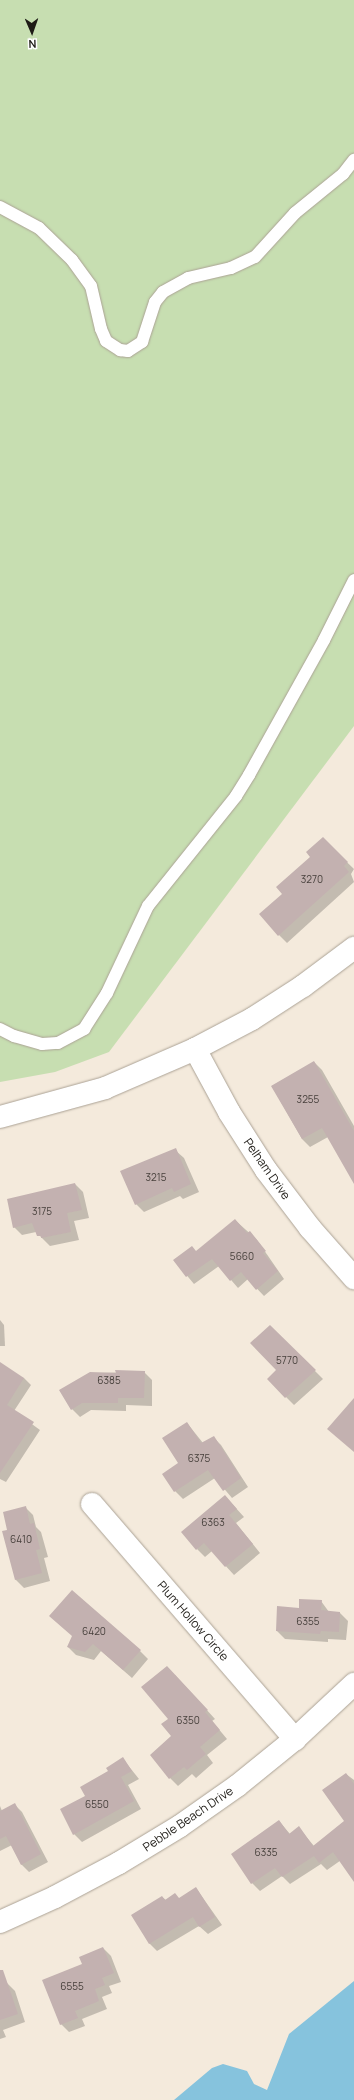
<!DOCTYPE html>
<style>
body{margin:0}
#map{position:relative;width:354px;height:2100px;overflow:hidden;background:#f4eadc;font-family:Manrope,sans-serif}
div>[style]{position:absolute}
.green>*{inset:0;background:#c7deb1}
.water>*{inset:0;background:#86c3dd}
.shadow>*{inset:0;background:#0003}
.building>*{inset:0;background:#c3b1b0}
.roads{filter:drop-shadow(0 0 1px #aba295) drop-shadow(0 0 1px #aba295)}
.service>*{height:12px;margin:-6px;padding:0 6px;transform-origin:6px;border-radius:6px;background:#fff}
.minor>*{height:22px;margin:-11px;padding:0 11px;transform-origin:11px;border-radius:11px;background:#fff}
.tertiary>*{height:22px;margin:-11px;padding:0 11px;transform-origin:11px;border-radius:11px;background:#fff}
span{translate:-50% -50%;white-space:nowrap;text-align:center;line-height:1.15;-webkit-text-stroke:3.5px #fff;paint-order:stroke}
.number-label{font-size:10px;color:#47403c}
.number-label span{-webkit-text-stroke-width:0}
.street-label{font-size:12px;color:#1e1b16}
.north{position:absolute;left:12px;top:12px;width:40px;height:40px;-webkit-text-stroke:3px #fff;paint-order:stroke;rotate:178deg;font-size:11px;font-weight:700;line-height:16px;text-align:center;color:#1e1b16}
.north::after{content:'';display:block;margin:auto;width:14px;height:18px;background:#1e1b16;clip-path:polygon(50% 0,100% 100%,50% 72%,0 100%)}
</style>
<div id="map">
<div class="green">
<i style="clip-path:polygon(0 0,354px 0,354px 726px,109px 1052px,55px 1072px,0 1082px)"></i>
</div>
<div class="water">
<i style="clip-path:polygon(354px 1981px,354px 2100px,174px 2100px,212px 2068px,223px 2064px,247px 2071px,254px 2084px,267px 2090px,289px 2034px)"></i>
</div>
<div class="shadow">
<i style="clip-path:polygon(323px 839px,354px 869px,351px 874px,354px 882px,287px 943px,279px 935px,284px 894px)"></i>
<i style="clip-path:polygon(314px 1062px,322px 1070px,354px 1126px,354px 1177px,328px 1137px,310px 1147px,302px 1139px,272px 1086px)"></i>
<i style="clip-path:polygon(175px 1150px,184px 1158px,199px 1192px,183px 1199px,180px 1196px,144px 1212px,136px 1204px)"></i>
<i style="clip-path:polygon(75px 1184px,83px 1192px,89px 1218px,74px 1221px,79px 1240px,50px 1246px,36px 1232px,22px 1235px,14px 1227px)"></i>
<i style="clip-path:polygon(235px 1220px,257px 1240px,284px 1279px,264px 1296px,248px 1279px,238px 1288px,219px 1266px,194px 1284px,174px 1260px,197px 1252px)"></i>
<i style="clip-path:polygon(0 1320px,4px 1325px,5px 1346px,0 1346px)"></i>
<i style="clip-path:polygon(270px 1326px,323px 1379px,294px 1405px,268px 1379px,277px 1370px)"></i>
<i style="clip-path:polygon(144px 1372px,152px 1380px,152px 1406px,126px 1405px,126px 1411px,91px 1410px,80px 1417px,72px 1409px,91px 1373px)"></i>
<i style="clip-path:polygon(0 1373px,24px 1378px,31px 1385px,14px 1411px,40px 1430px,6px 1482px,0 1479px)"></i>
<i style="clip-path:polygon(187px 1423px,203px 1443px,213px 1437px,221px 1445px,248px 1487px,232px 1498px,215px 1478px,183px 1499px,175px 1491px)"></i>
<i style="clip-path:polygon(225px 1496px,244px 1517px,236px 1523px,260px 1553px,234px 1575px,212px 1551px,205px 1557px,197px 1549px)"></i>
<i style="clip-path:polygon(25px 1507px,33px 1515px,36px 1527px,41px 1532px,48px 1557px,44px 1558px,50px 1581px,24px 1588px,16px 1580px,3px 1532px,8px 1531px)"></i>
<i style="clip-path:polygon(321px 1601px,329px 1612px,340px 1613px,348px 1621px,346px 1640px,328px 1639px,328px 1642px,285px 1639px,277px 1631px,300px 1609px)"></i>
<i style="clip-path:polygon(73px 1636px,140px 1651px,148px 1659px,132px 1678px,101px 1651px,94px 1660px,76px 1655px,68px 1647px)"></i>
<i style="clip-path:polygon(175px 1675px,215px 1719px,212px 1721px,227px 1739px,207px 1755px,213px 1763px,196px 1778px,192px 1774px,178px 1786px,170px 1778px,173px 1736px,169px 1719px)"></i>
<i style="clip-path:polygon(123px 1759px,139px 1779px,128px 1785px,141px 1809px,82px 1842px,74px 1834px,86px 1796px)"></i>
<i style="clip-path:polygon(346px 1774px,354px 1780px,354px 1851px,327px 1870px,321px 1864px,290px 1884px,282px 1876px,260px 1891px,252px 1883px,279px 1821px,290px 1834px,299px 1828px,314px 1846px,345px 1821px)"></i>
<i style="clip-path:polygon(14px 1804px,22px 1812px,48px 1862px,29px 1872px,21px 1864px,12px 1845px,0 1851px,0 1806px,2px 1811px)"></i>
<i style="clip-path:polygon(196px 1888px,222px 1925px,208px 1934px,199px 1926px,157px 1951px,149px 1943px,162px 1897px,166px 1900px,180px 1899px)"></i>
<i style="clip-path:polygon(103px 1948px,111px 1956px,121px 1982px,109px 1986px,112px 1993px,102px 1997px,107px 2009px,82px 2019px,85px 2026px,69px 2032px,61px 2024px,84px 1965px)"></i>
<i style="clip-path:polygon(7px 1983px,15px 1991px,25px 2022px,3px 2030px,6px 2037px,0 2039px,0 1985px)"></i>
</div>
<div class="building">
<i style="clip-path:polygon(323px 837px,348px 862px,344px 866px,349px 872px,278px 936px,259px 914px,282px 894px,276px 887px,310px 857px,306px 852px)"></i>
<i style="clip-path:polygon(314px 1061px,354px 1131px,354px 1184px,322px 1128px,302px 1139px,271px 1086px)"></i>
<i style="clip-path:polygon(176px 1148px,191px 1184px,174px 1192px,172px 1188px,135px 1205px,120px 1171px)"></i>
<i style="clip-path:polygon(75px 1183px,82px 1210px,67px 1213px,71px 1232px,41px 1238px,41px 1236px,37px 1236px,32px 1223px,13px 1228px,7px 1199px)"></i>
<i style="clip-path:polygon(235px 1219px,247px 1233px,250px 1231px,266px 1251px,263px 1253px,278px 1271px,256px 1290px,241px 1272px,230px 1281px,212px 1259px,186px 1277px,173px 1260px,192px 1246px,196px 1251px)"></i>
<i style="clip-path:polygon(270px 1325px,316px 1370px,285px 1398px,267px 1379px,276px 1370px,250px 1343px)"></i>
<i style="clip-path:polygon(0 1362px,24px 1378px,7px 1405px,34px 1422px,0 1473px)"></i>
<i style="clip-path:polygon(115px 1370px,145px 1371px,144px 1398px,118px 1398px,118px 1403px,82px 1403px,71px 1410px,59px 1390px,90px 1372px,116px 1373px)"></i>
<i style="clip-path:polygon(354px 1398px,354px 1452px,327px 1429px)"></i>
<i style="clip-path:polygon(187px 1422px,201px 1443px,214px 1436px,241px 1478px,223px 1491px,208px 1470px,174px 1492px,162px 1474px,178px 1463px,162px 1438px)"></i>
<i style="clip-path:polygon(225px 1495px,237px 1509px,229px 1515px,253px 1544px,225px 1567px,204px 1543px,196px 1550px,181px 1532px)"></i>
<i style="clip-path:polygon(26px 1506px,30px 1524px,34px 1523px,40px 1549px,36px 1550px,42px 1573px,15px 1580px,2px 1531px,7px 1530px,3px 1512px)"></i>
<i style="clip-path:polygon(72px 1590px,141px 1650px,123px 1670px,93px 1644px,85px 1652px,67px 1647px,72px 1636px,49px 1616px)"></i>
<i style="clip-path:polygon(299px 1599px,322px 1600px,321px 1610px,340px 1612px,339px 1632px,321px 1631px,320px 1634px,276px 1631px,277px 1606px,299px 1608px)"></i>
<i style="clip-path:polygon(167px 1666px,208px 1710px,205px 1712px,220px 1730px,200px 1747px,206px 1754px,187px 1770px,184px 1767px,169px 1779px,150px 1755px,171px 1736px,161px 1724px,168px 1719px,141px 1687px)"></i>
<i style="clip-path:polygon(123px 1757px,132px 1771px,121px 1777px,134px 1801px,73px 1835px,60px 1809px,85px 1796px,80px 1787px,108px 1771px,106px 1768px)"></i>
<i style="clip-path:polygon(346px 1773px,354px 1784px,354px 1882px,333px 1852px,319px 1863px,314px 1856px,282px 1877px,275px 1868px,251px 1884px,231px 1854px,279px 1820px,289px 1834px,299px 1826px,313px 1846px,344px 1821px,322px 1790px)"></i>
<i style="clip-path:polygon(15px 1803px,41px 1854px,21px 1865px,6px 1836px,0 1839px,0 1811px)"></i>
<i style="clip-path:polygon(196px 1887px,215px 1917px,199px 1927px,193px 1917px,149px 1944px,131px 1915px,162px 1896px,165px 1900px,175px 1893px,179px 1898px)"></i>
<i style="clip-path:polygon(103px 1947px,114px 1973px,102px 1978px,105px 1985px,95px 1989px,99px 2001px,75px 2011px,78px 2018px,60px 2025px,42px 1980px,82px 1964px,79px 1957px)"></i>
<i style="clip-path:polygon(0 1970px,3px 1970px,18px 2014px,0 2020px)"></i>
</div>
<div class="roads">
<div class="service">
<i style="left:0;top:207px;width:44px;rotate:28.3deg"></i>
<i style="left:39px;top:228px;width:46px;rotate:44.1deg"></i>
<i style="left:72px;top:260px;width:32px;rotate:54deg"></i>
<i style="left:91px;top:286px;width:44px;rotate:76.9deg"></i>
<i style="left:101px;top:329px;width:13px;rotate:67deg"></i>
<i style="left:106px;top:341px;width:17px;rotate:33deg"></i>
<i style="left:120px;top:350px;width:8px;rotate:7deg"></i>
<i style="left:128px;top:351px;width:17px;rotate:-33deg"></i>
<i style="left:142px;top:342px;width:42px;rotate:-72deg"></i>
<i style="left:155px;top:302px;width:13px;rotate:-51deg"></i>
<i style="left:163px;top:292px;width:29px;rotate:-29deg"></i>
<i style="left:188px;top:278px;width:44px;rotate:-13.1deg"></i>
<i style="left:231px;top:268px;width:26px;rotate:-25deg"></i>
<i style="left:255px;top:257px;width:59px;rotate:-47.7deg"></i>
<i style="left:295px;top:213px;width:62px;rotate:-39.1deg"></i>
<i style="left:343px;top:174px;width:18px;rotate:-52deg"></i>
<i style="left:0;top:1029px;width:16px;rotate:27deg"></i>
<i style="left:14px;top:1036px;width:29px;rotate:16deg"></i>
<i style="left:42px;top:1044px;width:16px;rotate:-4deg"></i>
<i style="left:58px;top:1043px;width:30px;rotate:-28deg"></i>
<i style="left:84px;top:1029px;width:43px;rotate:-57.4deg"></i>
<i style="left:107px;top:993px;width:96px;rotate:-64.8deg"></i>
<i style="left:148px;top:906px;width:141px;rotate:-51.3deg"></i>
<i style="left:236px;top:796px;width:25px;rotate:-58deg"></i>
<i style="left:249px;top:775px;width:154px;rotate:-60.9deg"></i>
<i style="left:324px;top:640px;width:67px;rotate:-63.4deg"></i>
</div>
<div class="minor">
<i style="left:195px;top:1049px;width:72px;rotate:61.6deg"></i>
<i style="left:229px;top:1112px;width:69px;rotate:57.5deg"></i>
<i style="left:266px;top:1170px;width:73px;rotate:52.8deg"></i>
<i style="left:310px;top:1228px;width:67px;rotate:48.7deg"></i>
<i style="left:92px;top:1504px;width:311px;rotate:49.2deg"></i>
<i style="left:0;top:1922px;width:60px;rotate:-24.4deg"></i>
<i style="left:55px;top:1897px;width:72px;rotate:-28deg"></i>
<i style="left:119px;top:1863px;width:71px;rotate:-31.2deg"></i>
<i style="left:180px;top:1826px;width:70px;rotate:-35.1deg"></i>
<i style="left:237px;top:1786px;width:75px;rotate:-39deg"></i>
<i style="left:295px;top:1739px;width:81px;rotate:-43deg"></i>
</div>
<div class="tertiary">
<i style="left:0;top:1117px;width:109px;rotate:-15.4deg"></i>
<i style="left:105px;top:1088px;width:98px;rotate:-23.4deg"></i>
<i style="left:195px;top:1049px;width:64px;rotate:-27.8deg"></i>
<i style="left:252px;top:1019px;width:61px;rotate:-32.9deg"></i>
<i style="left:303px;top:986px;width:64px;rotate:-36.7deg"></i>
</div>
</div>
<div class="number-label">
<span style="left:312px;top:880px">3270</span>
<span style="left:308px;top:1100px">3255</span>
<span style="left:156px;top:1178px">3215</span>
<span style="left:42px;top:1212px">3175</span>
<span style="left:242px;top:1257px">5660</span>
<span style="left:287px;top:1361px">5770</span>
<span style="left:109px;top:1381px">6385</span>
<span style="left:199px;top:1459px">6375</span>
<span style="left:213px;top:1523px">6363</span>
<span style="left:21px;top:1540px">6410</span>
<span style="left:308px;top:1622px">6355</span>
<span style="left:94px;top:1632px">6420</span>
<span style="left:188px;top:1721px">6350</span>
<span style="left:97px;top:1805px">6550</span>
<span style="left:266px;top:1853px">6335</span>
<span style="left:72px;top:1987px">6555</span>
</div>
<div class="street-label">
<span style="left:267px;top:1169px;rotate:55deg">Pelham Drive</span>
<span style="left:193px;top:1621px;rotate:49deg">Plum Hollow Circle</span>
<span style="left:188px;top:1819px;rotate:-34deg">Pebble Beach Drive</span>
</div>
<div class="north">N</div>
</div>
